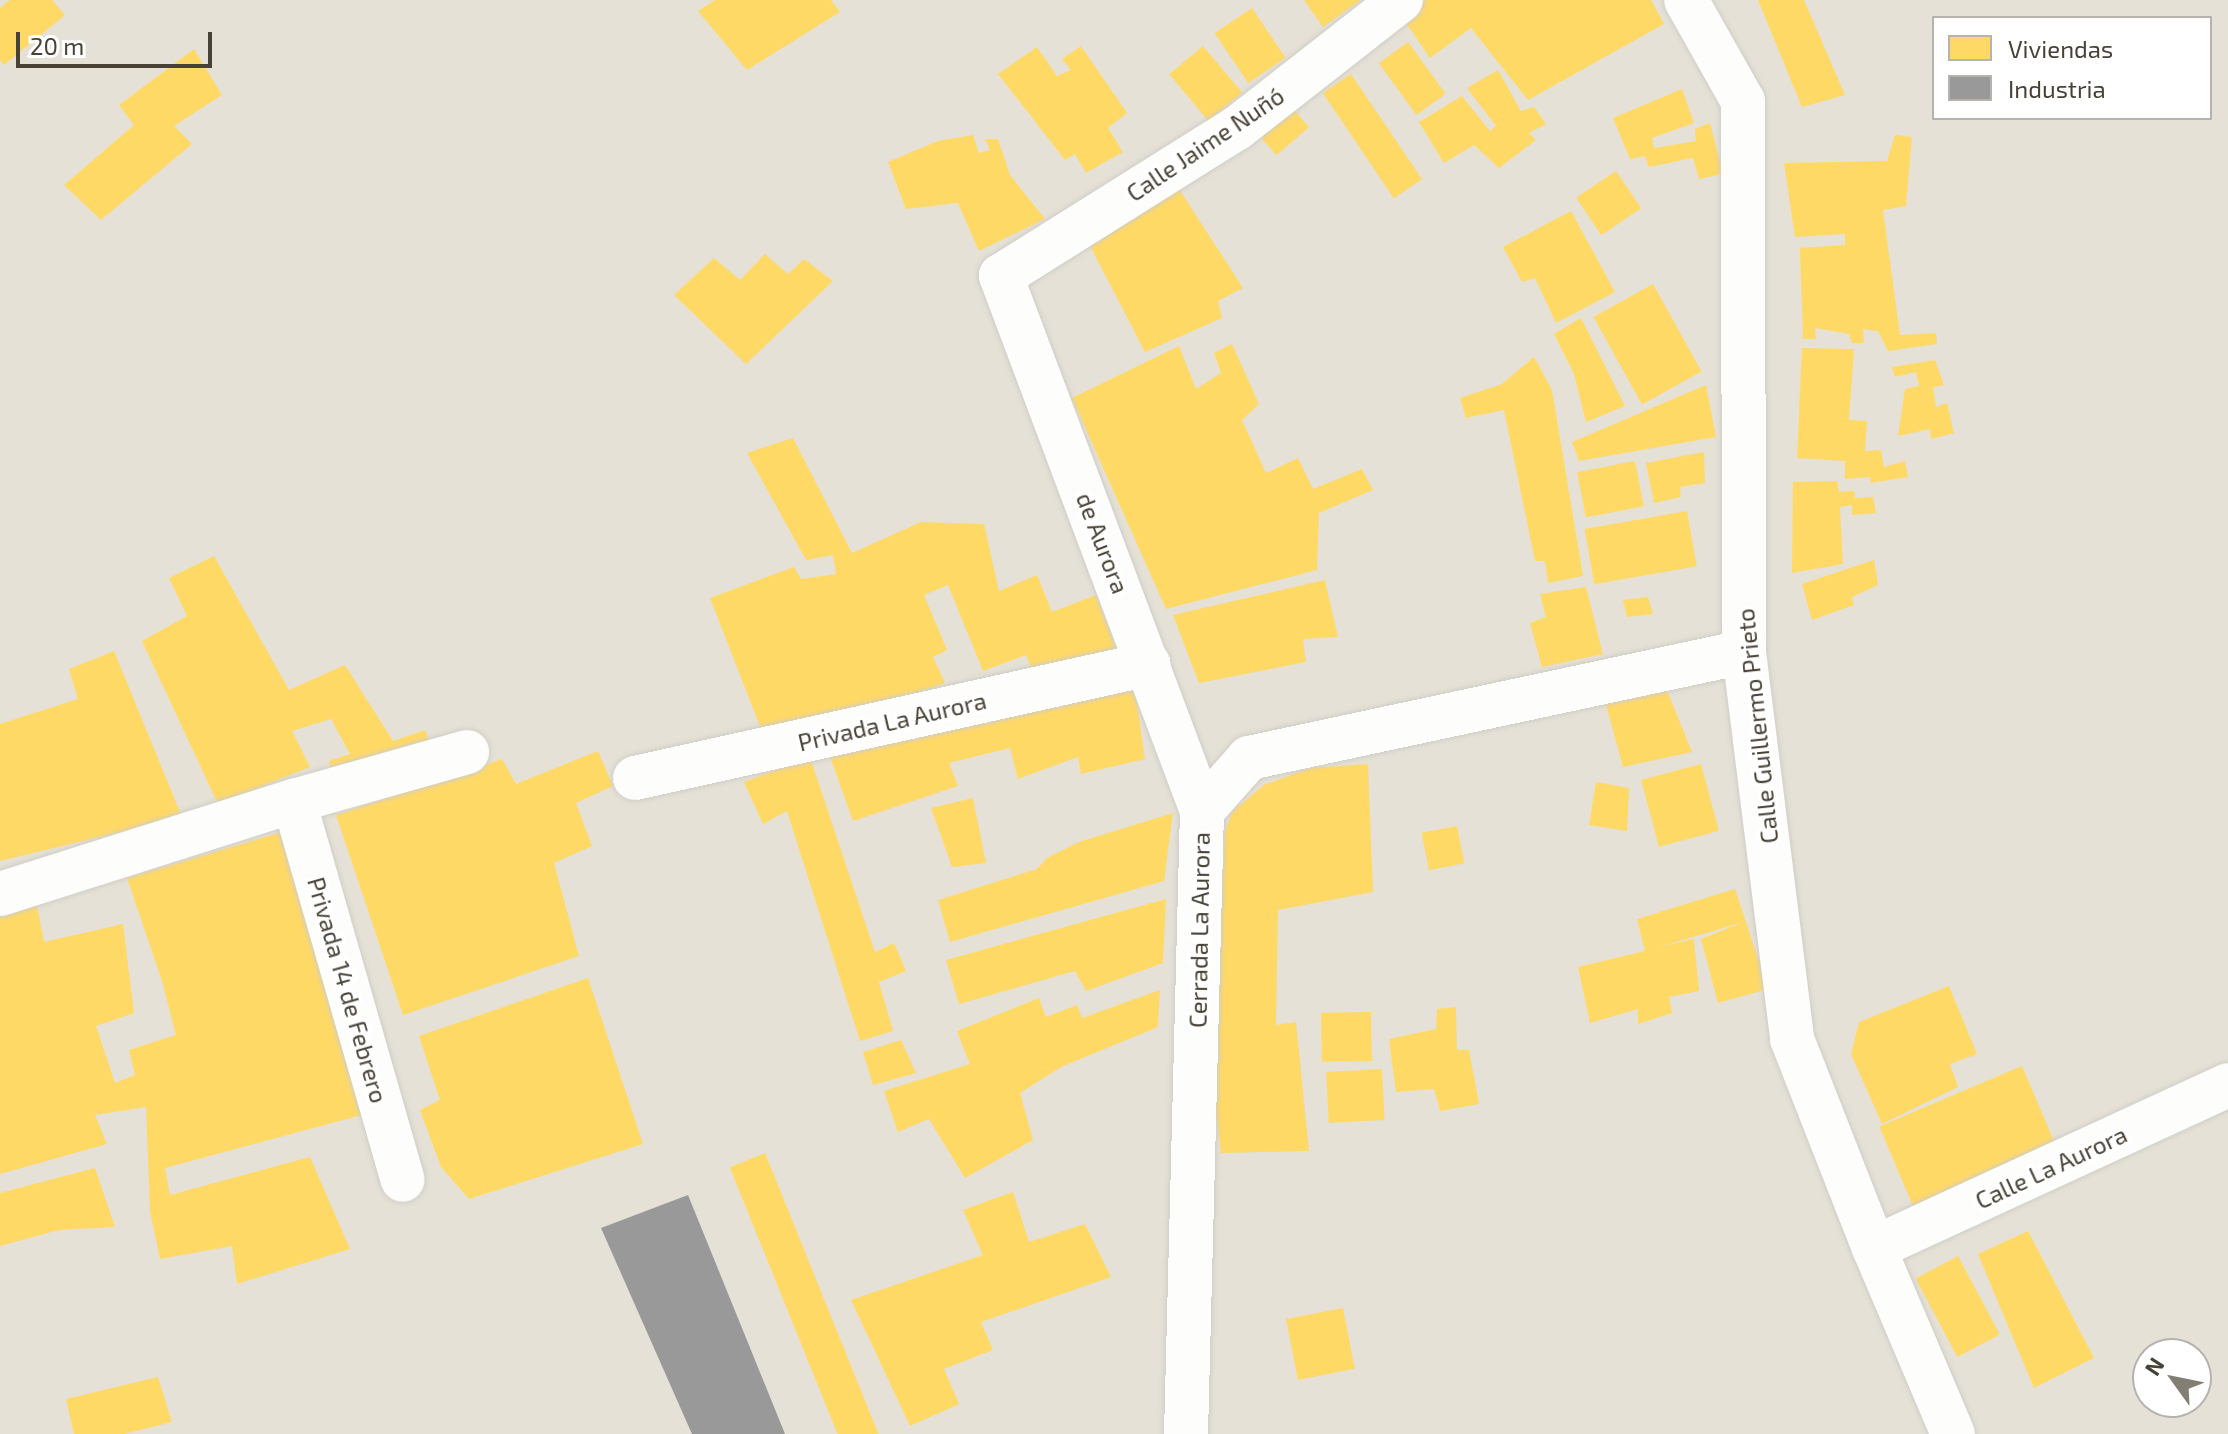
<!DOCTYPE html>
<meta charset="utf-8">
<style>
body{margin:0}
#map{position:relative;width:2228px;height:1434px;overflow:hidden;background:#f0efea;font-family:"Exo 2",sans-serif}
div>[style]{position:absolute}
.residential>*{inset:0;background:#e5e1d6}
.homes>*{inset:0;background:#ffd966;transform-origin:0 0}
.industry>*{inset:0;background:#999}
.roads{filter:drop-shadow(0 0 2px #cfcdc7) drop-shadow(0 0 2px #cfcdc7)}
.minor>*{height:44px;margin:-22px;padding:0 22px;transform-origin:22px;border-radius:22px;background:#fdfdfc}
span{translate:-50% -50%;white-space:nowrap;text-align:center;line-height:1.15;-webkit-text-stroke:8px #fff;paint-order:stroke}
.street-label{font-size:24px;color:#484135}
.legend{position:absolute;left:1932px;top:16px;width:280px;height:104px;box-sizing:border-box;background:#fff;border:2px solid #b6b3ae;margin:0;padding:10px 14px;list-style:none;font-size:24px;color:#484135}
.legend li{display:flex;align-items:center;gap:16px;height:40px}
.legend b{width:40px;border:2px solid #b6b3ae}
.north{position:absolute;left:2132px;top:1338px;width:80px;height:80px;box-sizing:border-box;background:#fff;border:2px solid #b6b3ae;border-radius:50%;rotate:303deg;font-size:22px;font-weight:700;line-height:32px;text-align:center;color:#484135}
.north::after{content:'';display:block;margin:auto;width:28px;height:36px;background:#837e74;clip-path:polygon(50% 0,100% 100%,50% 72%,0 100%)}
.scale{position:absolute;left:16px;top:32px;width:196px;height:36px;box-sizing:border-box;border:4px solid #484135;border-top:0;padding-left:10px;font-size:24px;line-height:28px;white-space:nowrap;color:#484135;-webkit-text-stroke:6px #fff;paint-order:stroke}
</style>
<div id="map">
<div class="residential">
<i style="clip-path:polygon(evenodd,0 0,2228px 0,2228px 1434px,0 1434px,0 0,1934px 18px,2210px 18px,2210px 118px,1934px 118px,1934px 18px,0 0,2148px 1354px,2196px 1354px,2196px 1402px,2148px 1402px,2148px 1354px)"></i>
</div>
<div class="homes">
<i style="clip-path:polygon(10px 0,52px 0,65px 15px,4px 65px,0 60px,0 8px)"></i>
<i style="clip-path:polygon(715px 0,831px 0,840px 12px,747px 70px,698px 11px)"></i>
<i style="clip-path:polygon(1304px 0,1361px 0,1323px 27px)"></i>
<i style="clip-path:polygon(1426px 0,1651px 0,1664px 24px,1528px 100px,1471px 28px,1430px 58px,1402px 17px)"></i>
<i style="clip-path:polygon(1758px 0,1804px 0,1845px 95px,1802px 107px)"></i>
<i style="left:1252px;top:8px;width:60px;height:45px;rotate:56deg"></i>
<i style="left:1408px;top:42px;width:64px;height:36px;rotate:54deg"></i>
<i style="clip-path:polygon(1081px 46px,1127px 113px,1108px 128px,1123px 152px,1086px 173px,1075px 154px,1065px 160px,998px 74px,1037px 47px,1057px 76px,1071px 70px,1062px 59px)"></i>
<i style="left:1203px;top:46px;width:61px;height:44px;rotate:50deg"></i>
<i style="clip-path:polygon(194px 49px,222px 95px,174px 126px,192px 144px,101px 220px,64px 185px,134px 125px,119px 105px)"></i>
<i style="clip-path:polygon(1498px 70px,1521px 111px,1534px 107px,1546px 124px,1529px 133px,1536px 140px,1499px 168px,1474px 145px,1444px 163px,1419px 122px,1462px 96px,1490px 131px,1496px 126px,1467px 88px)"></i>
<i style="left:1351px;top:74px;width:127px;height:34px;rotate:56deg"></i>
<i style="clip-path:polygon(1682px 89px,1694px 123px,1652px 138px,1654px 148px,1696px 141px,1695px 129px,1710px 123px,1723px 174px,1699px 179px,1693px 158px,1649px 167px,1645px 156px,1630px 159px,1613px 118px)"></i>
<i style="left:1288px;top:103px;width:32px;height:43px;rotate:49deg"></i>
<i style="clip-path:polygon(973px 135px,979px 153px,990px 150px,985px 139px,998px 139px,1010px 175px,1045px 219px,979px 251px,958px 203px,906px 209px,888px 162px,938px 141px)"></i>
<i style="clip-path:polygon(1895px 135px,1912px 137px,1906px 206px,1883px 210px,1900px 335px,1936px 333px,1937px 344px,1888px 351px,1878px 331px,1863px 329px,1864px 343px,1852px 343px,1849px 334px,1815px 328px,1816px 339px,1803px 339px,1800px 248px,1845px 245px,1845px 234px,1795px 237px,1784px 163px,1887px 161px)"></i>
<i style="left:1616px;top:171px;width:45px;height:48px;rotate:56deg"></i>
<i style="clip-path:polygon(1179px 189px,1243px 288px,1218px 301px,1222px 318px,1145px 352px,1088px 242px)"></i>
<i style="clip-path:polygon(1571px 211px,1615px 292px,1556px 323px,1535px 278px,1522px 282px,1503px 247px)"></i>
<i style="clip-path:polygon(765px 254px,788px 274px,804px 259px,833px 281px,746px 364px,674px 295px,714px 258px,740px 280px)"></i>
<i style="left:1653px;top:284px;width:100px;height:68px;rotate:61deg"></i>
<i style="clip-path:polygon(1581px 318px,1625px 406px,1586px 422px,1574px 374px,1554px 334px)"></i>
<i style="clip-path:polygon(1232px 344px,1259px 404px,1242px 420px,1266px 473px,1298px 458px,1313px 489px,1362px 469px,1373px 490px,1319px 513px,1317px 570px,1166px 609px,1072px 398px,1179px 346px,1196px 389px,1221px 373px,1214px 353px)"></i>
<i style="clip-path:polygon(1802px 348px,1854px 349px,1849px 420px,1867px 421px,1865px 451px,1881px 450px,1884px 467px,1905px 461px,1908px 477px,1871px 483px,1870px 477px,1845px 479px,1845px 461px,1797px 458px)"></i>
<i style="clip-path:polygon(1534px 357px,1552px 390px,1583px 576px,1548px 583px,1545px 561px,1535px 561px,1504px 410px,1466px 418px,1460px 398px,1502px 384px)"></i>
<i style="clip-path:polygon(1935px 360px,1944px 385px,1933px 387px,1936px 407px,1947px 403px,1954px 433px,1931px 439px,1930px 429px,1898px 436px,1905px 389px,1919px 386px,1916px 372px,1895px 377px,1892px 367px)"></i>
<i style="clip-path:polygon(1706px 385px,1716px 437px,1579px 461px,1572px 442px)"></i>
<i style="clip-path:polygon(793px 438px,852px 553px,921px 522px,984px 524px,999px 591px,1037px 575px,1052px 612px,1096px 595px,1118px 654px,1037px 681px,1026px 655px,983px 671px,948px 585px,924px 595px,947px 650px,933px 657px,945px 683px,893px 701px,763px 734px,710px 598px,794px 567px,801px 579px,836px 574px,833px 555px,806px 560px,747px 453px)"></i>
<i style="clip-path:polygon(1704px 452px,1705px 483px,1680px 487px,1681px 497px,1654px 503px,1646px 463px)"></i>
<i style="left:1635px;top:461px;width:46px;height:59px;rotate:79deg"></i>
<i style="clip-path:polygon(1837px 481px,1839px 492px,1854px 491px,1855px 498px,1873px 497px,1876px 513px,1852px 515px,1852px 505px,1840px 507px,1843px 564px,1792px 573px,1793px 482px)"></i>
<i style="left:1687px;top:511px;width:56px;height:104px;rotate:80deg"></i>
<i style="clip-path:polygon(214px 556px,289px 690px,345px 665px,393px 741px,425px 730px,434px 754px,338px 786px,329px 761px,350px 754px,331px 719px,292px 731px,310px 767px,218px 804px,142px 641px,187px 616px,169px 578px)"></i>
<i style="clip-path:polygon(1874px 560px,1878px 585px,1852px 597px,1854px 605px,1812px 620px,1802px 584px)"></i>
<i style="clip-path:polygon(1325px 580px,1338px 637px,1303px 639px,1306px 662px,1199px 683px,1173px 615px)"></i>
<i style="clip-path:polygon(1586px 587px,1603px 654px,1542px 667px,1530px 623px,1546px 617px,1540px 594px)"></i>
<i style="clip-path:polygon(1648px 597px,1653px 614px,1627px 617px,1623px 600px)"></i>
<i style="clip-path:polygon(114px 651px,182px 817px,0 861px,0 724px,78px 699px,69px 669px)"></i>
<i style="clip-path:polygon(1134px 683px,1145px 759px,1081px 774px,1078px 757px,1018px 779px,1010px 748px,949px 763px,958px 786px,853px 821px,827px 748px)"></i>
<i style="clip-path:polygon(1666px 688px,1692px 752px,1623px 767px,1605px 701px)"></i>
<i style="clip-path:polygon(598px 751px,613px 786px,576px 803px,592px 846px,554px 863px,579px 956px,403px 1015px,336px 815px,502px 759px,516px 784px)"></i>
<i style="clip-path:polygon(810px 757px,875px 952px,894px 943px,906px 971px,879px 982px,893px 1031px,860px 1041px,787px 811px,763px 824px,744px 782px)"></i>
<i style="clip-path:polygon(1368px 764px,1373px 892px,1278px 910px,1276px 1025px,1296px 1022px,1309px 1151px,1221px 1153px,1215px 1104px,1216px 1029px,1225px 832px,1232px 812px,1264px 785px,1310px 768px)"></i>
<i style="left:1701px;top:764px;width:69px;height:62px;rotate:75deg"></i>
<i style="clip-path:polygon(1596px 782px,1629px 788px,1627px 831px,1589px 825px)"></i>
<i style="clip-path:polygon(973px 798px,986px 863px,952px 867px,931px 808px)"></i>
<i style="clip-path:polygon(1173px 813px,1164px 881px,950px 942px,938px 900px,1037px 869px,1047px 858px,1079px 842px)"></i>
<i style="left:1457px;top:826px;width:38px;height:36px;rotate:79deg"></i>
<i style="clip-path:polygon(282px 832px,373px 1112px,165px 1168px,170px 1195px,310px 1157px,350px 1249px,237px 1284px,232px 1246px,160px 1259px,150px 1211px,146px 1107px,95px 1115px,107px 1144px,0 1174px,0 900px,35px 894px,44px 942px,123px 924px,134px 1013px,96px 1026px,115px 1083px,135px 1075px,129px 1050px,176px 1035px,162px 981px,127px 878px)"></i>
<i style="clip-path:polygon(1735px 889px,1768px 989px,1718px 1003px,1701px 939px,1744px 922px,1659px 947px,1694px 939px,1699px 991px,1669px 997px,1672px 1013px,1638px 1024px,1638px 1009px,1590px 1023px,1578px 967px,1645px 951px,1637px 919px)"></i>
<i style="clip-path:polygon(1166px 899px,1163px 963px,1086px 991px,1075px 971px,959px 1004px,946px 960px)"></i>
<i style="clip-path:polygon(588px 978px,643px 1144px,469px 1199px,441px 1167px,420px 1110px,440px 1100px,419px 1036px)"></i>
<i style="clip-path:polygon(1949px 986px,1977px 1054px,1950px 1064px,1958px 1087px,1882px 1124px,1851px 1054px,1859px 1022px)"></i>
<i style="clip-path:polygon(1160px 990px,1158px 1027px,1061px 1067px,1020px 1093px,1033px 1140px,965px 1178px,929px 1119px,898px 1132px,884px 1091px,970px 1064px,957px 1031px,1039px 998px,1046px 1017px,1077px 1005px,1082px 1018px)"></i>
<i style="clip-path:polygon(1456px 1007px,1457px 1050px,1469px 1050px,1479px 1104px,1440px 1111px,1434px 1089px,1396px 1092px,1389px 1039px,1436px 1029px,1437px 1009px)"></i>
<i style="left:1371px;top:1012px;width:49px;height:50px;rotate:89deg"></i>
<i style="clip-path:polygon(901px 1040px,916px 1073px,873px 1085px,863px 1052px)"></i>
<i style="left:2022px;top:1066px;width:90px;height:155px;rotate:67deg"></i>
<i style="left:1382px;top:1069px;width:51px;height:56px;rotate:87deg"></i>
<i style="left:765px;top:1153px;width:303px;height:38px;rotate:68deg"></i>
<i style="clip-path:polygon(95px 1168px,115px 1227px,59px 1230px,0 1246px,0 1193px)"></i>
<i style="clip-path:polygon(1013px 1192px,1029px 1242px,1085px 1224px,1111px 1277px,981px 1322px,993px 1350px,944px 1369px,959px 1404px,910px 1426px,851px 1300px,983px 1255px,963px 1210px)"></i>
<i style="clip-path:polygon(2028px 1231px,2094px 1358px,2034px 1388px,1978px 1254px)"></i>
<i style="left:1958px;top:1256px;width:89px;height:48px;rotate:62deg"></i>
<i style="left:1343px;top:1308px;width:62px;height:58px;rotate:79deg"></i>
<i style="clip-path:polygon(158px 1377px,172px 1422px,124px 1434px,74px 1434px,66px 1399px)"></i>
</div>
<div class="industry">
<i style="clip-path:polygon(688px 1195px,785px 1434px,692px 1434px,601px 1228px)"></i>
</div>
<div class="roads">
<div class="minor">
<i style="left:1686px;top:0;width:116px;rotate:60.6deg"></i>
<i style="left:1743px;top:101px;width:551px;rotate:89.9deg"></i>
<i style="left:1744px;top:652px;width:390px;rotate:82.9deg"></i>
<i style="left:1792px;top:1039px;width:225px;rotate:68.6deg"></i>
<i style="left:1874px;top:1248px;width:202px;rotate:67deg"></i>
<i style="left:635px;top:778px;width:526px;rotate:-12.51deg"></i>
<i style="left:294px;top:801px;width:394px;rotate:74deg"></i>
<i style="left:1202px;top:811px;width:572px;rotate:-110.59deg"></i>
<i style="left:1001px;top:276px;width:279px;rotate:-32.1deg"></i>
<i style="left:1237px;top:128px;width:208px;rotate:-38deg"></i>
<i style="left:0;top:894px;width:308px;rotate:-17.6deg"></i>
<i style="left:294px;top:801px;width:180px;rotate:-15.8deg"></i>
<i style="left:1874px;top:1248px;width:390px;rotate:-24.7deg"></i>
<i style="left:1186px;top:1434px;width:623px;rotate:-88.53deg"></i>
<i style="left:1202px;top:811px;width:71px;rotate:-48.4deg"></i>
<i style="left:1249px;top:758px;width:506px;rotate:-12.09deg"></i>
</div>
</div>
<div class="street-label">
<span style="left:1205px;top:144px;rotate:-34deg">Calle Jaime Nuñó</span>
<span style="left:1103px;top:543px;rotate:69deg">de Aurora</span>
<span style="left:892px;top:721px;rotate:-13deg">Privada La Aurora</span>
<span style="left:1757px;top:726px;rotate:-96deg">Calle Guillermo Prieto</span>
<span style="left:1199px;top:930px;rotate:-89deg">Cerrada La Aurora</span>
<span style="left:348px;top:990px;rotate:74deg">Privada 14 de Febrero</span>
<span style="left:2051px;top:1167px;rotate:-25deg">Calle La Aurora</span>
</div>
<ul class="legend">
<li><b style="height:22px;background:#ffd966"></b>Viviendas</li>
<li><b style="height:22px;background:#999"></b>Industria</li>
</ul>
<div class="north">N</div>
<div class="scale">20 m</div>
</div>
